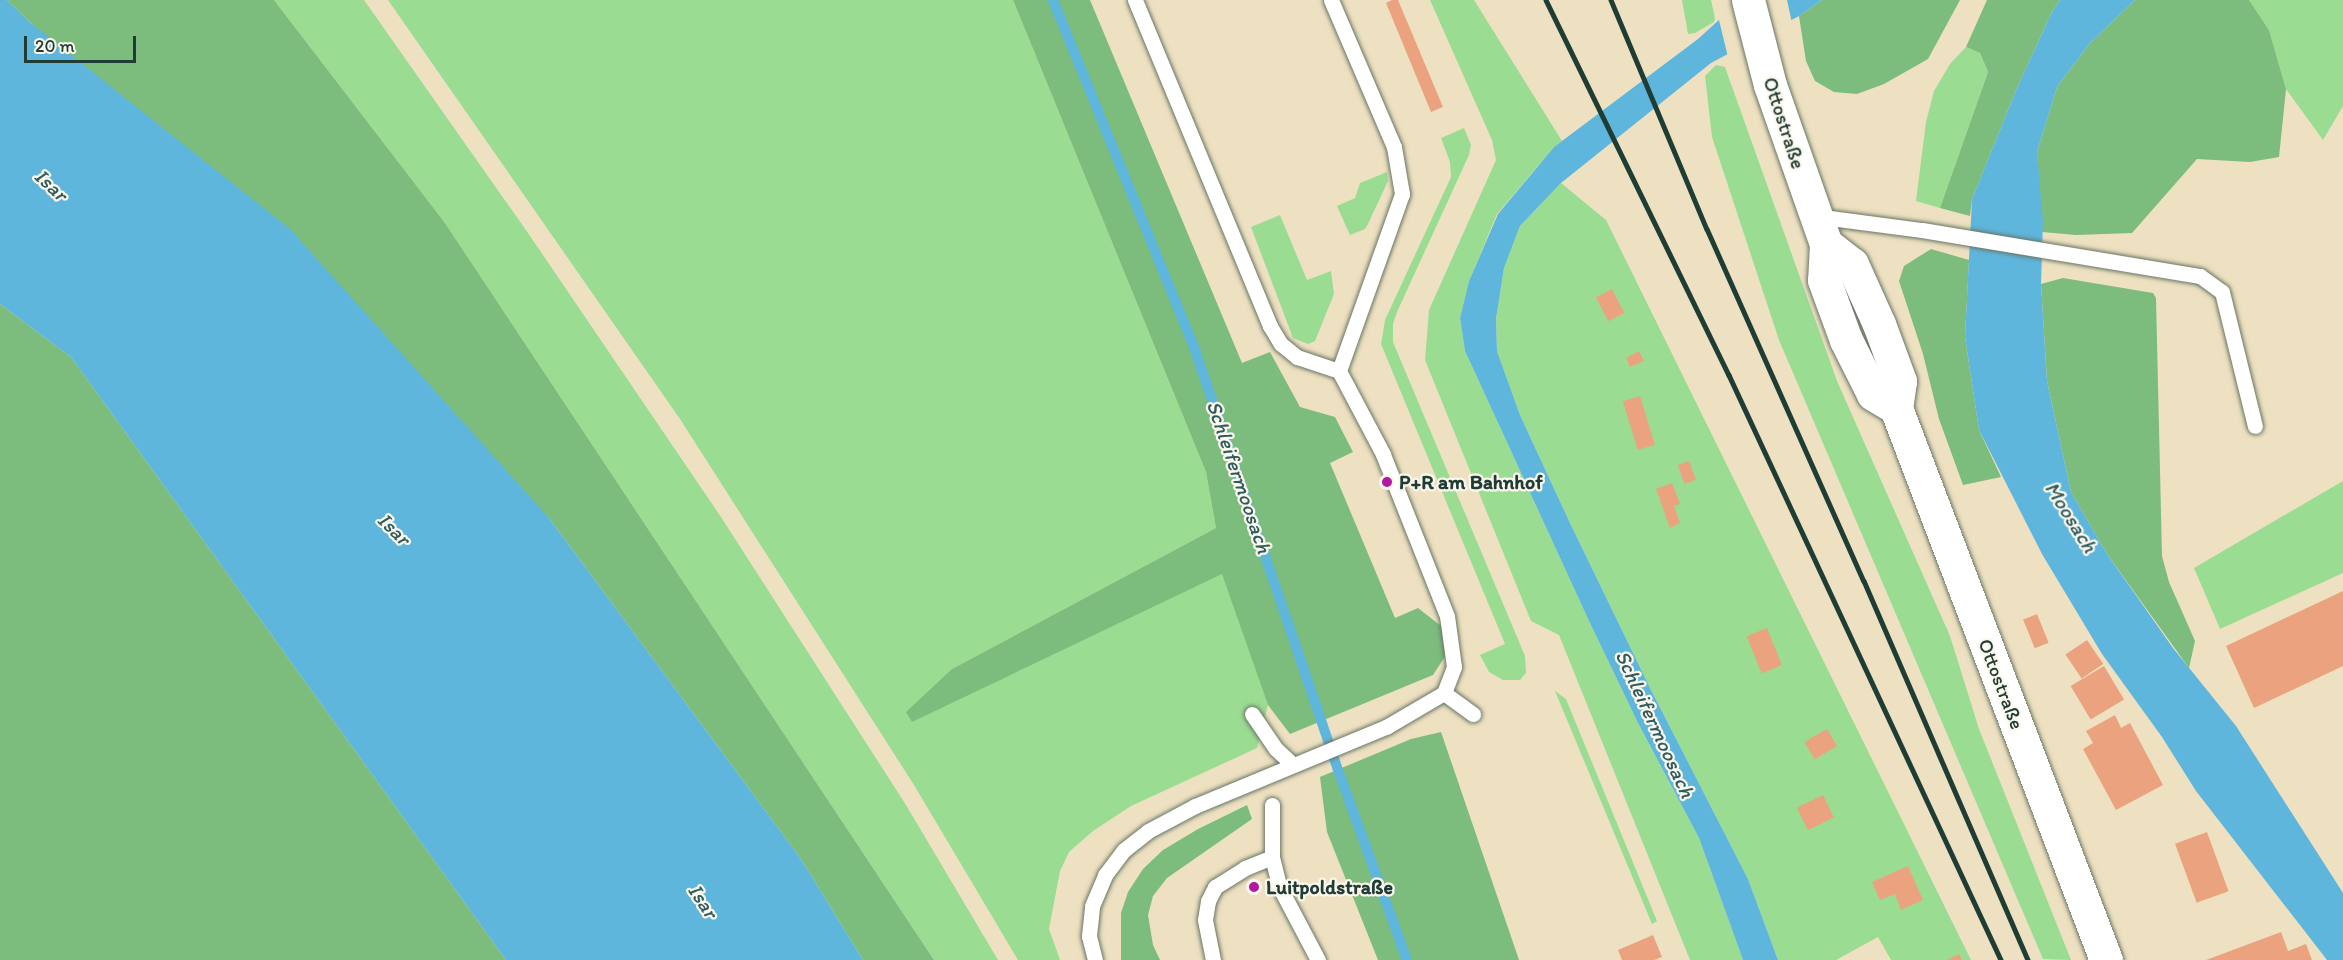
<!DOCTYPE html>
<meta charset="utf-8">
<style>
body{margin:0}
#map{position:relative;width:2343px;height:960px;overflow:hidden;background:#eee1c1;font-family:Itim,sans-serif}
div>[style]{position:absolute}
.green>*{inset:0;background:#9bdc93}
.forest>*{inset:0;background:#7cbc7d}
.water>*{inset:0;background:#5fb6dc}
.pier>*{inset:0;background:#eee1c1}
.stream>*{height:10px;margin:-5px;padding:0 5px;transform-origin:5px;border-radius:5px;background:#5fb6dc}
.building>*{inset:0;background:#eba37f;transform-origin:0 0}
.roads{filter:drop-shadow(0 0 2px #677665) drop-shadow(0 0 2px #677665)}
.service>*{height:15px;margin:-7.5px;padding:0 7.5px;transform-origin:7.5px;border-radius:7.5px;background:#fff}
.secondary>*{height:33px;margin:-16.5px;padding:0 16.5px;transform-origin:16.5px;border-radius:16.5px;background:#fff}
.rail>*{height:4.5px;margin:-2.25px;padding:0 2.25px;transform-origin:2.25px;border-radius:2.25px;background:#1f3d34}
.dots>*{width:16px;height:16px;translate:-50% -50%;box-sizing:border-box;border:3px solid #fbf7ec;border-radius:50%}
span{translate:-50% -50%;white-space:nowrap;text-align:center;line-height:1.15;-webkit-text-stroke:4.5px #fbf7ec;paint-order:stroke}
.street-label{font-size:20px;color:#1f3d34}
.poi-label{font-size:20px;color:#1f3d34;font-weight:700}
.left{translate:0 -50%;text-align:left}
.water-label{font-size:21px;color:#2f5b5e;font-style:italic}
.scale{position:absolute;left:24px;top:36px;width:112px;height:27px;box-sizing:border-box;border:3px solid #1f3d34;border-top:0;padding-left:8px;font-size:18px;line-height:21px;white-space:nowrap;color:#1f3d34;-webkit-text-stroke:4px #fbf7ec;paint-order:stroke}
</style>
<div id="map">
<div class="green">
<i style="clip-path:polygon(274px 0,364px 0,528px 233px,721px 517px,906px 805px,998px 960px,934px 960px,445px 223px)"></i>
<i style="clip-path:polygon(388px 0,1013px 0,1206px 472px,1216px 528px,952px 669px,911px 722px,1223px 573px,1268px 705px,1257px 748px,1131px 806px,1093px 831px,1069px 852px,1060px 871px,1049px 929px,1060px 960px,1018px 960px,914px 785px,680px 419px)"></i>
<i style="clip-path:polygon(1430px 0,1474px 0,1562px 141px,1554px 147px,1497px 214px,1469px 281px,1460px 318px,1465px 351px,1589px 621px,1638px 723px,1699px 838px,1743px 960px,1690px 960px,1559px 635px,1531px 621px,1425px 360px,1429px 310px,1496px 160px,1492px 140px)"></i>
<i style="clip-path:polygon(1682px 0,1711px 0,1715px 18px,1714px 22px,1695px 33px,1688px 34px)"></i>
<i style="clip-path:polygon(2249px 0,2343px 0,2343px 106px,2323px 140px,2286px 89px,2269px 30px)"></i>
<i style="clip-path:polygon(1966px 47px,1980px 53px,1988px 72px,1940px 208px,1916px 201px,1926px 122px,1934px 91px,1950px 64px)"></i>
<i style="clip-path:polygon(1716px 65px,1725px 67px,1837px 381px,1950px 636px,1979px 729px,2071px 960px,2043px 959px,1779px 340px,1712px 137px,1705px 76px)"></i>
<i style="clip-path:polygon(1464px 128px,1471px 145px,1469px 155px,1397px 312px,1393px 324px,1393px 342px,1525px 656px,1526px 673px,1520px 680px,1503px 680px,1489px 672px,1480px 655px,1505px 644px,1381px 344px,1385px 320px,1451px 177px,1450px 162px,1441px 138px)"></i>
<i style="clip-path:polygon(1387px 172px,1388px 181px,1368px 224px,1365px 229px,1350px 235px,1337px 206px,1355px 198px,1360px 183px)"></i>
<i style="clip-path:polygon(1561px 183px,1606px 220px,1971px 960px,1891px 960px,1878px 937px,1836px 960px,1778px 960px,1748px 879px,1650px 688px,1570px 523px,1520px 415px,1497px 351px,1496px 319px,1504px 268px,1520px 226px)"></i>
<i style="clip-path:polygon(1280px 215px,1307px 280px,1331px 271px,1334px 294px,1315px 341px,1308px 344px,1293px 338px,1251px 227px)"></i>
<i style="clip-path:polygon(2343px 481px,2343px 573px,2220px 629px,2194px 568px)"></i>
<i style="clip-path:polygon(1555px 691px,1566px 699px,1657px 921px,1652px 924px)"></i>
</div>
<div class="forest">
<i style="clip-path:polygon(7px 0,274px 0,445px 223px,934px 960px,863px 960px,801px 859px,549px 518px)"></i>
<i style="clip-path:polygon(1013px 0,1090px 0,1242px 363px,1270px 352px,1300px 407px,1335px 417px,1353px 452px,1330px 463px,1395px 618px,1418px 608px,1441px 626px,1446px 641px,1446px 655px,1433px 675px,1290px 734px,1268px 705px,1222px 574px,912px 722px,906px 712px,952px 669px,1216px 528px,1206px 472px)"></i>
<i style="clip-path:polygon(1822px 0,1960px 0,1928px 59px,1884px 84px,1857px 94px,1834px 92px,1815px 81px,1806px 61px,1799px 16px)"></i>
<i style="clip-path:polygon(1987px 0,2060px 0,2052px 12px,2017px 88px,1972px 199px,1970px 216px,1940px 208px,1988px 72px,1980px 53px,1966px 47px)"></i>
<i style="clip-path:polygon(2135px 0,2249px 0,2269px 30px,2286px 89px,2279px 157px,2250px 162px,2197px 159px,2132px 233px,2076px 235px,2042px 232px,2037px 152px,2057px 87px,2090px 43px)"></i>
<i style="clip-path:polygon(1931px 249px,1969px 260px,1965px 337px,1979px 430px,2001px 477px,1963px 485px,1939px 419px,1923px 354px,1899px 281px,1904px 266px)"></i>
<i style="clip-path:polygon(2063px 278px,2153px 293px,2156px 298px,2162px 556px,2169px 582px,2195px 641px,2189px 668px,2107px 554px,2071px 492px,2047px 381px,2041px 284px)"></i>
<i style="clip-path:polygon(0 304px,71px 357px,506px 960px,0 960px)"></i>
<i style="clip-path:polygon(1441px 732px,1519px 960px,1378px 960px,1327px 832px,1320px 777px,1411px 739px)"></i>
<i style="clip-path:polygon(1247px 805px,1252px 819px,1167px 878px,1153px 896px,1148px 915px,1153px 945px,1160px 960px,1121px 960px,1121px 913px,1128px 892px,1143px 869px,1163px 850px,1198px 829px)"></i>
</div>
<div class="water">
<i style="clip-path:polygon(0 0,7px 0,31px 23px,290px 229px,549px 518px,801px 859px,863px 960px,506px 960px,71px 357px,0 304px)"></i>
<i style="clip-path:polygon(1741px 0,1822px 0,1799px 16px,1711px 63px,1561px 183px,1520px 226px,1504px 268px,1496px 319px,1497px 351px,1520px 415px,1570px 523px,1650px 688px,1748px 879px,1778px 960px,1743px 960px,1699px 838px,1638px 723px,1589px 621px,1465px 351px,1460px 318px,1469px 281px,1498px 214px,1554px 147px,1698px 39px)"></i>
<i style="clip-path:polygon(2060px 0,2135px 0,2090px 43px,2057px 87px,2037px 152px,2043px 221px,2041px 284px,2047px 381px,2071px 492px,2107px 554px,2173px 648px,2236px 726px,2343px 893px,2343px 960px,2327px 960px,2196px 791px,2162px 737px,2102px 654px,2042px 554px,1979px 430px,1965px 337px,1972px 199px,2017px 88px,2052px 12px)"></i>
</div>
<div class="pier">
<i style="clip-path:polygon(1736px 0,1787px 0,1792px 23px,1728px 57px,1718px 16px)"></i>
</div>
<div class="stream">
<i style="left:1053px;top:0;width:378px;rotate:67.9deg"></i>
<i style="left:1195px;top:350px;width:452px;rotate:71.2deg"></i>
<i style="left:1341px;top:778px;width:194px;rotate:70.1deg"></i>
</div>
<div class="building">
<i style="clip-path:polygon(1392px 0,1398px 0,1443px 107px,1431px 112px,1386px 3px)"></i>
<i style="left:1612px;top:289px;width:27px;height:18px;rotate:63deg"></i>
<i style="clip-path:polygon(1639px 351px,1644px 361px,1630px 367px,1626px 358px)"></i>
<i style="left:1640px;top:396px;width:51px;height:18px;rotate:73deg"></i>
<i style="left:1689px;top:461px;width:20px;height:12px;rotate:70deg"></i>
<i style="clip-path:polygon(1672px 483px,1680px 504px,1674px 506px,1680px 523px,1670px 528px,1656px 489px)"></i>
<i style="clip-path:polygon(2343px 591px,2343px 666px,2254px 708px,2226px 646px)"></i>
<i style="left:2037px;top:614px;width:31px;height:15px;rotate:68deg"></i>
<i style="left:1767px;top:628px;width:40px;height:22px;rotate:68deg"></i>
<i style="left:2087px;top:640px;width:29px;height:26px;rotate:56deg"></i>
<i style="left:2104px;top:666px;width:39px;height:39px;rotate:59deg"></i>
<i style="clip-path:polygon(2115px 715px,2121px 728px,2130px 723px,2163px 785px,2116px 810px,2083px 749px,2093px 743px,2086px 731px)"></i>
<i style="left:1827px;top:729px;width:20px;height:26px;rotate:60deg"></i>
<i style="left:1823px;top:795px;width:25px;height:29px;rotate:64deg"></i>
<i style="left:2207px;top:832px;width:63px;height:34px;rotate:70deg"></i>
<i style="clip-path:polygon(1908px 866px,1923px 900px,1901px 910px,1895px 894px,1880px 900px,1872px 882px)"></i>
<i style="clip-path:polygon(2281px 932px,2288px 951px,2306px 944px,2312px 960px,2206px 960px)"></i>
<i style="clip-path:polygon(1653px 935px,1662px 957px,1654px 960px,1622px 960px,1618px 950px)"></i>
<i style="clip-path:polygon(1959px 954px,1962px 960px,1947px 960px)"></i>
</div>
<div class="roads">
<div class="service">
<i style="left:1135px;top:0;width:353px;rotate:67.5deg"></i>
<i style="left:1270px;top:326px;width:21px;rotate:59deg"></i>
<i style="left:1281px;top:344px;width:21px;rotate:39deg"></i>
<i style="left:1297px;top:357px;width:44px;rotate:18.4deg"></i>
<i style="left:1331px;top:0;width:160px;rotate:66.8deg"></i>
<i style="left:1394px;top:147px;width:48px;rotate:80.3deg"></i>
<i style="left:1402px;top:194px;width:188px;rotate:109.6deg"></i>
<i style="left:1815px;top:216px;width:108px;rotate:7.5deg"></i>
<i style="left:1922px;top:230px;width:282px;rotate:9.4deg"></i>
<i style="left:2200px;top:276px;width:27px;rotate:36deg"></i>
<i style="left:2222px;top:292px;width:138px;rotate:76.2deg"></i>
<i style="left:1444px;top:693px;width:36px;rotate:36deg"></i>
<i style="left:1252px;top:714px;width:42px;rotate:55.6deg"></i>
<i style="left:1276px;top:749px;width:22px;rotate:43deg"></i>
<i style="left:1272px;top:805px;width:52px;rotate:90deg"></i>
<i style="left:1272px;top:857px;width:30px;rotate:76deg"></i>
<i style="left:1279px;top:886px;width:84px;rotate:62.2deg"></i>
<i style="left:1095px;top:960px;width:25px;rotate:-104deg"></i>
<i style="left:1089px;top:936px;width:30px;rotate:-84deg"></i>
<i style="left:1092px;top:906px;width:34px;rotate:-67deg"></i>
<i style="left:1105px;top:875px;width:31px;rotate:-53deg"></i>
<i style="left:1124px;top:850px;width:31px;rotate:-38deg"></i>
<i style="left:1148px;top:831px;width:53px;rotate:-28deg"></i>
<i style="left:1195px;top:806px;width:207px;rotate:-22.5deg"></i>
<i style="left:1386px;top:727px;width:67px;rotate:-30.4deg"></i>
<i style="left:1444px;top:693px;width:28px;rotate:-69deg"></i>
<i style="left:1454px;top:667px;width:51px;rotate:-97.8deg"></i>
<i style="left:1447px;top:616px;width:174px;rotate:-111.6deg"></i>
<i style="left:1383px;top:454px;width:94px;rotate:-117.9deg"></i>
<i style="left:1213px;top:960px;width:41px;rotate:-101.3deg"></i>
<i style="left:1205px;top:920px;width:19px;rotate:-81deg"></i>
<i style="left:1208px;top:901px;width:16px;rotate:-63deg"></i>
<i style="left:1215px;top:887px;width:36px;rotate:-32deg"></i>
<i style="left:1245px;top:868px;width:29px;rotate:-22deg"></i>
</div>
<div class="secondary">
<i style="left:1748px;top:0;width:88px;rotate:75.5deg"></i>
<i style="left:1770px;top:85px;width:169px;rotate:70.6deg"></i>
<i style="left:1826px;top:244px;width:36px;rotate:93deg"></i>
<i style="left:1824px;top:280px;width:64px;rotate:69.9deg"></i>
<i style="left:1846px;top:340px;width:60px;rotate:63.4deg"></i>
<i style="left:1873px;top:394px;width:27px;rotate:31deg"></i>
<i style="left:1826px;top:244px;width:33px;rotate:38deg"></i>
<i style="left:1852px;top:264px;width:66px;rotate:65.8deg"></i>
<i style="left:1879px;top:324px;width:61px;rotate:69.8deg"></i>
<i style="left:1900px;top:381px;width:27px;rotate:98deg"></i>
<i style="left:1896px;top:408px;width:591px;rotate:69.17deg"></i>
</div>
</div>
<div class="rail">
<i style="left:1546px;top:0;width:417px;rotate:64deg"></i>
<i style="left:1729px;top:375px;width:645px;rotate:65.06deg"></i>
<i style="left:1611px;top:0;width:248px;rotate:67.3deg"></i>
<i style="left:1707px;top:229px;width:385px;rotate:66deg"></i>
<i style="left:1864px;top:581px;width:413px;rotate:66.6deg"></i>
</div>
<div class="dots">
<i style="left:1387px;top:482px;background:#b5179e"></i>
<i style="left:1254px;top:887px;background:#b5179e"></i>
</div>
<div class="street-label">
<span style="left:1784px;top:123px;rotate:72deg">Ottostraße</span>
<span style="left:2001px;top:684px;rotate:69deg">Ottostraße</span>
</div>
<div class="poi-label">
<span class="left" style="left:1399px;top:482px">P+R am Bahnhof</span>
<span class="left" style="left:1266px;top:887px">Luitpoldstraße</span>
</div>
<div class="water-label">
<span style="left:51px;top:185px;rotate:43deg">Isar</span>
<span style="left:1239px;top:477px;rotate:71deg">Schleifermoosach</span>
<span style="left:2071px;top:517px;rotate:58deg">Moosach</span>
<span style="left:394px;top:529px;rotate:45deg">Isar</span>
<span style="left:1655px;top:724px;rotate:65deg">Schleifermoosach</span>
<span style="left:703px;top:901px;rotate:57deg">Isar</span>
</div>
<div class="scale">20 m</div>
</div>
